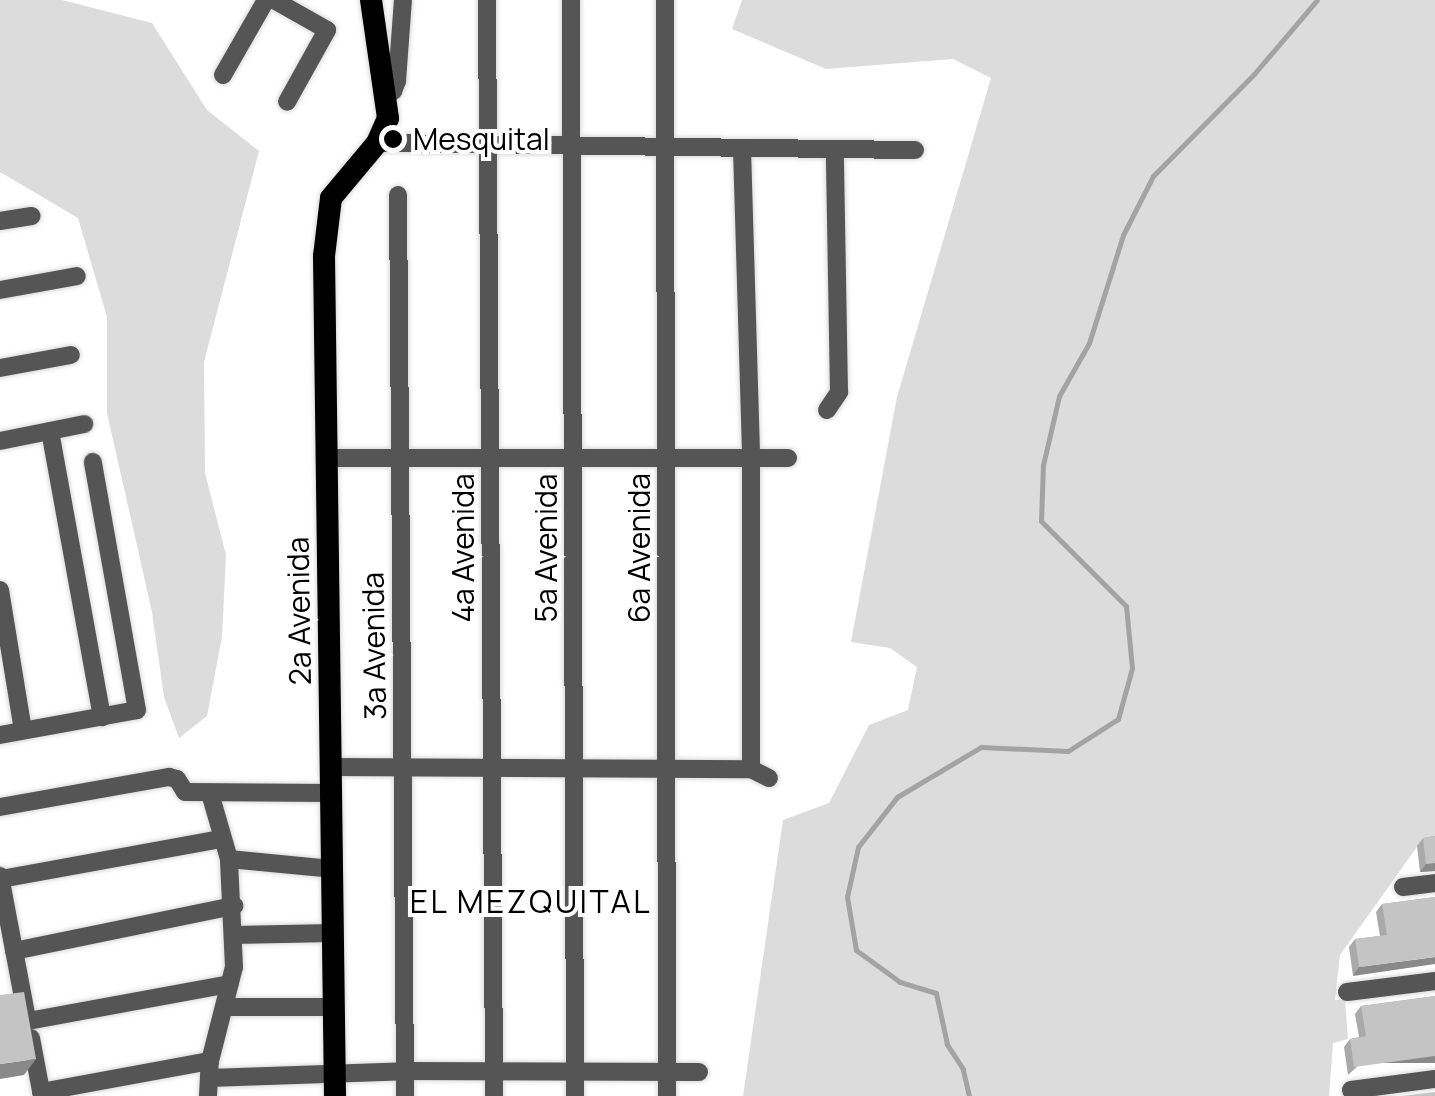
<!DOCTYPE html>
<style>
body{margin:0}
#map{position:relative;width:1435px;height:1096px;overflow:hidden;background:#fff;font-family:Manrope,sans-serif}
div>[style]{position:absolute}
.green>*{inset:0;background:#dcdcdc}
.stream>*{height:5px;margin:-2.5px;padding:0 2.5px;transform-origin:2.5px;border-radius:2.5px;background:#a3a3a3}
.roads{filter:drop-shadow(0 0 2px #dbdbdb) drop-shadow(0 0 2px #dbdbdb)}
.minor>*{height:18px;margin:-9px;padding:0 9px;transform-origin:9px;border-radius:9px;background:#555}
.major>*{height:22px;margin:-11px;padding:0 11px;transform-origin:11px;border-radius:11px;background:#000}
.wall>*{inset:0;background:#a9a9a9}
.shaded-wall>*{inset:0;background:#898989;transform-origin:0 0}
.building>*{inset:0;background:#c4c4c4}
.dots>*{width:28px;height:28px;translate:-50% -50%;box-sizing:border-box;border:5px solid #fff;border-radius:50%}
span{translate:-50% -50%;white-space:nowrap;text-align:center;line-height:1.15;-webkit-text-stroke:8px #fff;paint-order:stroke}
.poi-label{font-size:30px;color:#000}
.left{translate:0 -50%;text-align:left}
.street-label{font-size:30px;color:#000}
.neighbourhood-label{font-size:32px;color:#000;letter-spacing:2.5px}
</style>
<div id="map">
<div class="green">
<i style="clip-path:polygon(0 0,62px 0,152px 23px,207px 110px,259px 151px,204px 362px,205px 473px,226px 555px,222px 637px,207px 716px,179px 738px,164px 697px,152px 612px,107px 413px,107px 317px,78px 218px,0 172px)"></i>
<i style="clip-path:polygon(742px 0,1435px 0,1435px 841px,1419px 844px,1340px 955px,1335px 1000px,1345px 999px,1348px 1039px,1333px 1043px,1329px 1096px,743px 1096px,783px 820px,829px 803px,869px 725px,908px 710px,917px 667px,890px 648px,851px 642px,897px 397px,991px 78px,953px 59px,826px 69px,732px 29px)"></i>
</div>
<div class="stream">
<i style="left:969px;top:1096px;width:28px;rotate:-103deg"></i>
<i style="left:963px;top:1069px;width:30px;rotate:-123deg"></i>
<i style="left:947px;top:1044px;width:52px;rotate:-102.2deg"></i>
<i style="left:936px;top:993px;width:38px;rotate:-163deg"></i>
<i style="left:900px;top:982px;width:54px;rotate:-144deg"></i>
<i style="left:856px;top:950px;width:54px;rotate:-99.6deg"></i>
<i style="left:847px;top:897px;width:51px;rotate:-77.6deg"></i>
<i style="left:858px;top:847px;width:63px;rotate:-52deg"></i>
<i style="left:897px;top:797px;width:98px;rotate:-30.8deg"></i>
<i style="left:981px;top:747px;width:87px;rotate:2.6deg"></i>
<i style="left:1068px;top:751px;width:59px;rotate:-32.6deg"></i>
<i style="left:1118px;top:719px;width:53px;rotate:-74.6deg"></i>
<i style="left:1132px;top:668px;width:62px;rotate:-95.5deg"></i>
<i style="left:1126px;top:606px;width:120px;rotate:-135deg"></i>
<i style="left:1041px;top:521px;width:56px;rotate:-88deg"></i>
<i style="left:1043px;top:465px;width:71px;rotate:-76.9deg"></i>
<i style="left:1059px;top:396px;width:61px;rotate:-60.5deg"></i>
<i style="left:1089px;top:343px;width:113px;rotate:-72.5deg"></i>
<i style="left:1123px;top:235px;width:66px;rotate:-63deg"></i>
<i style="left:1153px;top:176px;width:144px;rotate:-45.3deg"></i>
<i style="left:1254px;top:74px;width:97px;rotate:-49.6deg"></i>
</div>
<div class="roads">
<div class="minor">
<i style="left:274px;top:0;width:61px;rotate:29.5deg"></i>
<i style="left:327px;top:30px;width:82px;rotate:119.1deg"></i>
<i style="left:487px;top:0;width:1096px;rotate:89.63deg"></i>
<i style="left:571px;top:0;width:1096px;rotate:89.79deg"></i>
<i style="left:665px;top:0;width:1096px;rotate:89.9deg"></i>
<i style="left:223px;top:75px;width:86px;rotate:-60.2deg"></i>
<i style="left:386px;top:94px;width:8px;rotate:-23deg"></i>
<i style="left:393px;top:91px;width:11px;rotate:-68deg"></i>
<i style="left:397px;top:81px;width:81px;rotate:-85.8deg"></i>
<i style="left:377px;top:143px;width:538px;rotate:0.75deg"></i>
<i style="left:742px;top:149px;width:306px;rotate:88.3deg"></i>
<i style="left:751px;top:455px;width:314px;rotate:90deg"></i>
<i style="left:398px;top:195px;width:901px;rotate:89.55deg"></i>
<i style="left:0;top:221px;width:32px;rotate:-9deg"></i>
<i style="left:0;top:290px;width:78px;rotate:-10.3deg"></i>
<i style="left:0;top:368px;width:72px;rotate:-10.4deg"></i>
<i style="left:827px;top:410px;width:22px;rotate:-56deg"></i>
<i style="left:839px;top:392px;width:241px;rotate:-91deg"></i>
<i style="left:50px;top:431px;width:291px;rotate:79.7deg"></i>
<i style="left:0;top:441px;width:86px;rotate:-11.4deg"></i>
<i style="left:326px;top:458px;width:462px"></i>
<i style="left:0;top:590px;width:142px;rotate:80.7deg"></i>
<i style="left:0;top:735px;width:139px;rotate:-10.3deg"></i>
<i style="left:137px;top:710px;width:252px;rotate:-100.1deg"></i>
<i style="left:331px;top:767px;width:420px;rotate:0.3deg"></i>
<i style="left:751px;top:769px;width:20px;rotate:27deg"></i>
<i style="left:0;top:807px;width:172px;rotate:-10.1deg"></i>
<i style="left:169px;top:777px;width:8px;rotate:14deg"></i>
<i style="left:177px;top:779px;width:15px;rotate:58deg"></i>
<i style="left:185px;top:792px;width:147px;rotate:0.4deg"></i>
<i style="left:229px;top:859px;width:103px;rotate:5.5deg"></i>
<i style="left:0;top:876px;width:139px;rotate:79.3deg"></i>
<i style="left:1px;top:879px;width:224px;rotate:-10.3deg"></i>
<i style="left:1403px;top:887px;width:32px;rotate:-7deg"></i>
<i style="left:233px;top:935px;width:100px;rotate:-1.1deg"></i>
<i style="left:14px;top:951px;width:225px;rotate:-11.6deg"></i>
<i style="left:1347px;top:992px;width:89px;rotate:-7.1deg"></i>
<i style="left:227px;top:1007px;width:107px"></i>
<i style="left:28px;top:1021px;width:205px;rotate:-10.4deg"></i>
<i style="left:31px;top:1038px;width:59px;rotate:79.3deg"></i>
<i style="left:209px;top:1078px;width:196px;rotate:-2deg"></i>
<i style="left:405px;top:1071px;width:294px;rotate:0.2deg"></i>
<i style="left:1351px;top:1090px;width:85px;rotate:-7.5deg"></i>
<i style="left:41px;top:1092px;width:172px;rotate:-10.4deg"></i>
<i style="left:208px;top:1096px;width:35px;rotate:-87deg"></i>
<i style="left:210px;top:1061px;width:97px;rotate:-75.7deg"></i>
<i style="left:234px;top:967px;width:108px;rotate:-92.7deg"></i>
<i style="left:229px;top:859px;width:69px;rotate:-106.1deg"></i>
</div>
<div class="major">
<i style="left:335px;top:1096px;width:840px;rotate:-90.75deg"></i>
<i style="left:324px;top:256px;width:58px;rotate:-83.1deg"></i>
<i style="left:331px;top:198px;width:72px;rotate:-50.1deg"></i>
<i style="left:377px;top:143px;width:27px;rotate:-66deg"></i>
<i style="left:388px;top:118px;width:119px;rotate:-98.2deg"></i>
</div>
</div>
<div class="wall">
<i style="clip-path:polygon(1435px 836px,1435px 871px,1420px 872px,1417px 846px,1423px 838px)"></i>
<i style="clip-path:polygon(1435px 897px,1353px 976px,1349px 947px,1355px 939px,1380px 936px,1376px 912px,1382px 904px)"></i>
<i style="clip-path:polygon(1435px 996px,1348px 1075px,1344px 1047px,1350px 1039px,1359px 1037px,1355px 1014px,1361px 1006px)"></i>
</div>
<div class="shaded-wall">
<i style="clip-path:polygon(1435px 863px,1435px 871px,1420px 872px,1426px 864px)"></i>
<i style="clip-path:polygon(1435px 957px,1435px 964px,1353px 976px,1359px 967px)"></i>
<i style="left:1435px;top:1056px;width:7px;height:82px;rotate:90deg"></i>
<i style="clip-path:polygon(36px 1059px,24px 1075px,0 1079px,0 1064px)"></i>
</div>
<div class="building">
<i style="clip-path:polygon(1435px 836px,1435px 863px,1426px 864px,1423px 838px)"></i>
<i style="clip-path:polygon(1435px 897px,1435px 957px,1359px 967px,1355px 939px,1387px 935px,1382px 904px)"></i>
<i style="clip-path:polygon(24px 992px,36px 1059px,0 1064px,0 995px)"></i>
<i style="clip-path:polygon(1435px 996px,1435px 1056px,1354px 1067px,1350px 1039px,1366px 1036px,1361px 1006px)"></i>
<i style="clip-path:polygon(1435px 1092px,1435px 1096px,1402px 1096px)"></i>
</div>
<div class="dots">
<i style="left:393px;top:139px;background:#000"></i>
</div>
<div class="poi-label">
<span class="left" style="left:413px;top:139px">Mesquital</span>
</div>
<div class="street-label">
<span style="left:463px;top:548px;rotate:-90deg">4a Avenida</span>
<span style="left:546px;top:548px;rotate:-90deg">5a Avenida</span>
<span style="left:639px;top:548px;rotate:-90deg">6a Avenida</span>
<span style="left:299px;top:611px;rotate:-91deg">2a Avenida</span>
<span style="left:374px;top:646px;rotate:-91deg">3a Avenida</span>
</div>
<div class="neighbourhood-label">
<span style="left:531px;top:901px">EL MEZQUITAL</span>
</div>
</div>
